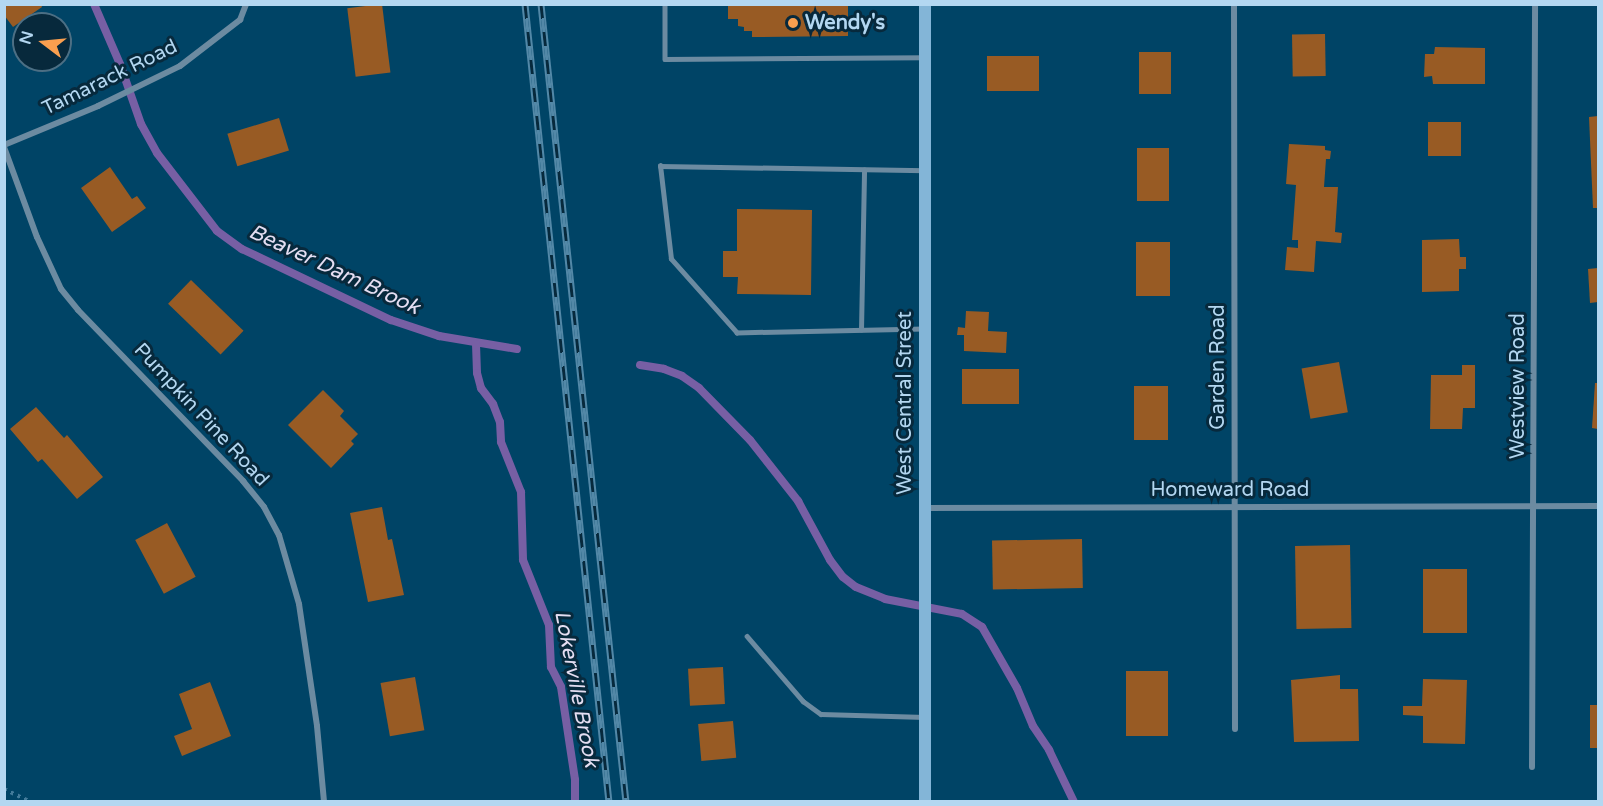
<!DOCTYPE html>
<style>
body{margin:0}
#map{position:relative;width:1603px;height:806px;overflow:hidden;background:#046;font-family:"Varela Round",sans-serif}
div>[style]{position:absolute}
.stream>*{height:8px;margin:-4px;padding:0 4px;transform-origin:4px;border-radius:4px;background:#775fa4}
.building>*{inset:0;background:#985b24;transform-origin:0 0}
.path>*{height:4px;margin-top:-2px;transform-origin:0;background:repeating-linear-gradient(90deg,#437b9a 0 3px,transparent 0 7.5px)}
.service>*{height:4.5px;margin:-2.25px;padding:0 2.25px;transform-origin:2.25px;border-radius:2.25px;background:#6c8ba1}
.minor>*{height:6px;margin:-3px;padding:0 3px;transform-origin:3px;border-radius:3px;background:#6c8ba1}
.secondary>*{height:12px;margin:-6px;padding:0 6px;transform-origin:6px;border-radius:6px;background:#83b5d7}
.rail>*{height:7px;margin-top:-3.5px;transform-origin:0;background:repeating-linear-gradient(90deg,#07293c 0 14px,#5388a7 0 28px);box-sizing:border-box;border-block:2px solid #5388a7}
.dots>*{width:16px;height:16px;translate:-50% -50%;box-sizing:border-box;border:3px solid #07293c;border-radius:50%}
span{translate:-50% -50%;white-space:nowrap;text-align:center;line-height:1.15;-webkit-text-stroke:6px #07293c;paint-order:stroke}
.poi-label{font-size:20px;color:#b3d7f1;font-weight:700}
.left{translate:0 -50%;text-align:left}
.street-label{font-size:20px;color:#b3d7f1}
.water-label{font-size:21px;color:#e4def2;font-style:italic}
.frame{position:absolute;inset:0;border:6px solid #b3d7f1;pointer-events:none}
.north{position:absolute;left:12px;top:12px;width:60px;height:60px;box-sizing:border-box;background:#07293c;border:2px solid #4c6f84;border-radius:50%;rotate:286deg;font-size:16px;font-weight:700;line-height:24px;text-align:center;color:#b3d7f1}
.north::after{content:'';display:block;margin:auto;width:21px;height:27px;background:#fa9f4f;clip-path:polygon(50% 0,100% 100%,50% 72%,0 100%)}
</style>
<div id="map">
<div class="stream">
<i style="left:94px;top:4px;width:65px;rotate:66.6deg"></i>
<i style="left:120px;top:64px;width:64px;rotate:70.7deg"></i>
<i style="left:141px;top:124px;width:33px;rotate:61deg"></i>
<i style="left:157px;top:153px;width:98px;rotate:52.4deg"></i>
<i style="left:217px;top:231px;width:31px;rotate:36deg"></i>
<i style="left:242px;top:249px;width:165px;rotate:25.5deg"></i>
<i style="left:391px;top:320px;width:51px;rotate:18.4deg"></i>
<i style="left:439px;top:336px;width:79px;rotate:9.5deg"></i>
<i style="left:476px;top:344px;width:29px;rotate:88deg"></i>
<i style="left:477px;top:373px;width:16px;rotate:75deg"></i>
<i style="left:481px;top:388px;width:20px;rotate:53deg"></i>
<i style="left:493px;top:404px;width:19px;rotate:69deg"></i>
<i style="left:500px;top:422px;width:20px;rotate:87deg"></i>
<i style="left:501px;top:442px;width:54px;rotate:68.2deg"></i>
<i style="left:521px;top:492px;width:68px;rotate:88.3deg"></i>
<i style="left:523px;top:560px;width:70px;rotate:68.2deg"></i>
<i style="left:549px;top:625px;width:42px;rotate:87.3deg"></i>
<i style="left:551px;top:667px;width:22px;rotate:63deg"></i>
<i style="left:561px;top:687px;width:94px;rotate:81.4deg"></i>
<i style="left:575px;top:780px;width:22px;rotate:90deg"></i>
<i style="left:640px;top:365px;width:24px;rotate:9deg"></i>
<i style="left:664px;top:369px;width:19px;rotate:21deg"></i>
<i style="left:682px;top:376px;width:21px;rotate:35deg"></i>
<i style="left:699px;top:388px;width:73px;rotate:45.6deg"></i>
<i style="left:750px;top:440px;width:78px;rotate:51.8deg"></i>
<i style="left:798px;top:501px;width:67px;rotate:61.5deg"></i>
<i style="left:830px;top:560px;width:21px;rotate:53deg"></i>
<i style="left:843px;top:577px;width:16px;rotate:38deg"></i>
<i style="left:856px;top:587px;width:31px;rotate:22deg"></i>
<i style="left:885px;top:599px;width:78px;rotate:11deg"></i>
<i style="left:962px;top:614px;width:24px;rotate:33deg"></i>
<i style="left:982px;top:627px;width:70px;rotate:60.2deg"></i>
<i style="left:1017px;top:688px;width:41px;rotate:67.2deg"></i>
<i style="left:1033px;top:726px;width:29px;rotate:56deg"></i>
<i style="left:1049px;top:750px;width:58px;rotate:64.3deg"></i>
</div>
<div class="building">
<i style="clip-path:polygon(4px 4px,41px 4px,42px 7px,13px 27px,4px 15px)"></i>
<i style="left:382px;top:4px;width:69px;height:35px;rotate:83deg"></i>
<i style="clip-path:polygon(728px 4px,848px 4px,848px 36px,752px 37px,752px 31px,744px 31px,744px 27px,738px 26px,738px 19px,728px 19px)"></i>
<i style="left:1325px;top:34px;width:42px;height:33px;rotate:89deg"></i>
<i style="clip-path:polygon(1435px 47px,1485px 48px,1485px 84px,1433px 84px,1432px 76px,1424px 77px,1425px 54px,1434px 54px)"></i>
<i style="left:1171px;top:52px;width:42px;height:32px;rotate:90deg"></i>
<i style="left:987px;top:56px;width:52px;height:35px"></i>
<i style="clip-path:polygon(1598px 116px,1598px 208px,1593px 208px,1589px 117px)"></i>
<i style="left:279px;top:118px;width:34px;height:54px;rotate:73deg"></i>
<i style="left:1428px;top:122px;width:33px;height:34px"></i>
<i style="clip-path:polygon(1289px 144px,1325px 146px,1325px 150px,1331px 151px,1330px 159px,1326px 159px,1324px 187px,1338px 187px,1335px 232px,1342px 233px,1341px 243px,1316px 241px,1314px 272px,1285px 270px,1287px 247px,1298px 248px,1298px 240px,1292px 240px,1296px 185px,1286px 184px)"></i>
<i style="left:1137px;top:148px;width:32px;height:53px"></i>
<i style="clip-path:polygon(110px 167px,132px 199px,137px 196px,146px 208px,112px 232px,81px 188px)"></i>
<i style="clip-path:polygon(737px 209px,812px 210px,811px 295px,737px 294px,738px 277px,723px 277px,723px 251px,737px 251px)"></i>
<i style="clip-path:polygon(1459px 239px,1460px 257px,1466px 257px,1466px 269px,1459px 269px,1459px 291px,1422px 292px,1422px 240px)"></i>
<i style="left:1136px;top:242px;width:34px;height:54px"></i>
<i style="clip-path:polygon(1598px 268px,1598px 302px,1590px 303px,1588px 269px)"></i>
<i style="left:191px;top:280px;width:73px;height:33px;rotate:44deg"></i>
<i style="clip-path:polygon(966px 311px,989px 312px,988px 331px,1007px 332px,1006px 353px,964px 351px,964px 335px,957px 335px,958px 327px,965px 328px)"></i>
<i style="left:1339px;top:362px;width:51px;height:38px;rotate:80deg"></i>
<i style="clip-path:polygon(1462px 365px,1475px 365px,1475px 408px,1463px 408px,1462px 429px,1430px 429px,1431px 375px,1462px 375px)"></i>
<i style="left:962px;top:369px;width:57px;height:35px"></i>
<i style="clip-path:polygon(1595px 383px,1598px 383px,1598px 429px,1592px 428px)"></i>
<i style="left:1134px;top:386px;width:34px;height:54px"></i>
<i style="clip-path:polygon(323px 390px,344px 411px,340px 416px,358px 434px,351px 441px,354px 444px,331px 468px,288px 425px)"></i>
<i style="clip-path:polygon(36px 407px,64px 438px,67px 435px,103px 477px,77px 499px,42px 459px,38px 462px,10px 429px)"></i>
<i style="clip-path:polygon(382px 507px,388px 540px,392px 539px,404px 595px,368px 602px,350px 513px)"></i>
<i style="left:167px;top:523px;width:61px;height:36px;rotate:62deg"></i>
<i style="left:1082px;top:539px;width:49px;height:90px;rotate:89deg"></i>
<i style="left:1350px;top:545px;width:83px;height:55px;rotate:89deg"></i>
<i style="left:1423px;top:569px;width:44px;height:64px"></i>
<i style="left:723px;top:667px;width:37px;height:35px;rotate:87deg"></i>
<i style="left:1126px;top:671px;width:42px;height:65px"></i>
<i style="clip-path:polygon(1340px 675px,1340px 689px,1358px 689px,1359px 741px,1294px 742px,1291px 680px)"></i>
<i style="left:415px;top:677px;width:54px;height:35px;rotate:80deg"></i>
<i style="clip-path:polygon(1423px 679px,1467px 680px,1465px 744px,1423px 743px,1423px 716px,1403px 715px,1403px 706px,1422px 706px)"></i>
<i style="clip-path:polygon(210px 682px,231px 736px,182px 756px,174px 736px,192px 729px,179px 694px)"></i>
<i style="left:1590px;top:705px;width:8px;height:43px"></i>
<i style="left:733px;top:721px;width:37px;height:35px;rotate:85deg"></i>
</div>
<div class="path">
<i style="left:4px;top:789px;width:30px;rotate:26deg"></i>
</div>
<div class="service">
<i style="left:665px;top:4px;width:55px;rotate:90deg"></i>
<i style="left:665px;top:59px;width:260px;rotate:-0.4deg"></i>
<i style="left:924px;top:329px;width:187px;rotate:178.8deg"></i>
<i style="left:737px;top:333px;width:99px;rotate:-131.7deg"></i>
<i style="left:671px;top:259px;width:94px;rotate:-96.7deg"></i>
<i style="left:660px;top:166px;width:265px;rotate:0.9deg"></i>
<i style="left:861px;top:330px;width:160px;rotate:-88.9deg"></i>
<i style="left:747px;top:636px;width:86px;rotate:49.3deg"></i>
<i style="left:803px;top:701px;width:22px;rotate:36deg"></i>
<i style="left:821px;top:714px;width:104px;rotate:1.7deg"></i>
</div>
<div class="minor">
<i style="left:1234px;top:4px;width:725px;rotate:89.92deg"></i>
<i style="left:4px;top:145px;width:102px;rotate:-22.5deg"></i>
<i style="left:98px;top:106px;width:91px;rotate:-26deg"></i>
<i style="left:180px;top:66px;width:76px;rotate:-37.5deg"></i>
<i style="left:240px;top:20px;width:17px;rotate:-69deg"></i>
<i style="left:4px;top:147px;width:96px;rotate:69.9deg"></i>
<i style="left:37px;top:237px;width:57px;rotate:65.2deg"></i>
<i style="left:61px;top:289px;width:27px;rotate:51deg"></i>
<i style="left:78px;top:310px;width:238px;rotate:46deg"></i>
<i style="left:243px;top:481px;width:33px;rotate:51deg"></i>
<i style="left:264px;top:507px;width:32px;rotate:62deg"></i>
<i style="left:279px;top:535px;width:72px;rotate:73.8deg"></i>
<i style="left:299px;top:604px;width:123px;rotate:81.6deg"></i>
<i style="left:317px;top:726px;width:76px;rotate:84.7deg"></i>
<i style="left:925px;top:508px;width:673px;rotate:-0.17deg"></i>
<i style="left:1532px;top:767px;width:763px;rotate:-89.77deg"></i>
</div>
<div class="secondary">
<i style="left:925px;top:802px;width:798px;rotate:-90deg"></i>
</div>
<div class="rail">
<i style="left:525px;top:4px;width:802px;rotate:83.99deg"></i>
<i style="left:541px;top:4px;width:803px;rotate:83.92deg"></i>
</div>
<div class="dots">
<i style="left:793px;top:23px;background:#fa9f4f"></i>
</div>
<div class="poi-label">
<span class="left" style="left:805px;top:23px">Wendy's</span>
</div>
<div class="street-label">
<span style="left:110px;top:78px;rotate:-26deg">Tamarack Road</span>
<span style="left:1218px;top:367px;rotate:-90deg">Garden Road</span>
<span style="left:1518px;top:386px;rotate:-90deg">Westview Road</span>
<span style="left:905px;top:403px;rotate:-90deg">West Central Street</span>
<span style="left:201px;top:415px;rotate:47deg">Pumpkin Pine Road</span>
<span style="left:1230px;top:490px">Homeward Road</span>
</div>
<div class="water-label">
<span style="left:334px;top:270px;rotate:25deg">Beaver Dam Brook</span>
<span style="left:576px;top:689px;rotate:79deg">Lokerville Brook</span>
</div>
<div class="frame"></div>
<div class="north">N</div>
</div>
